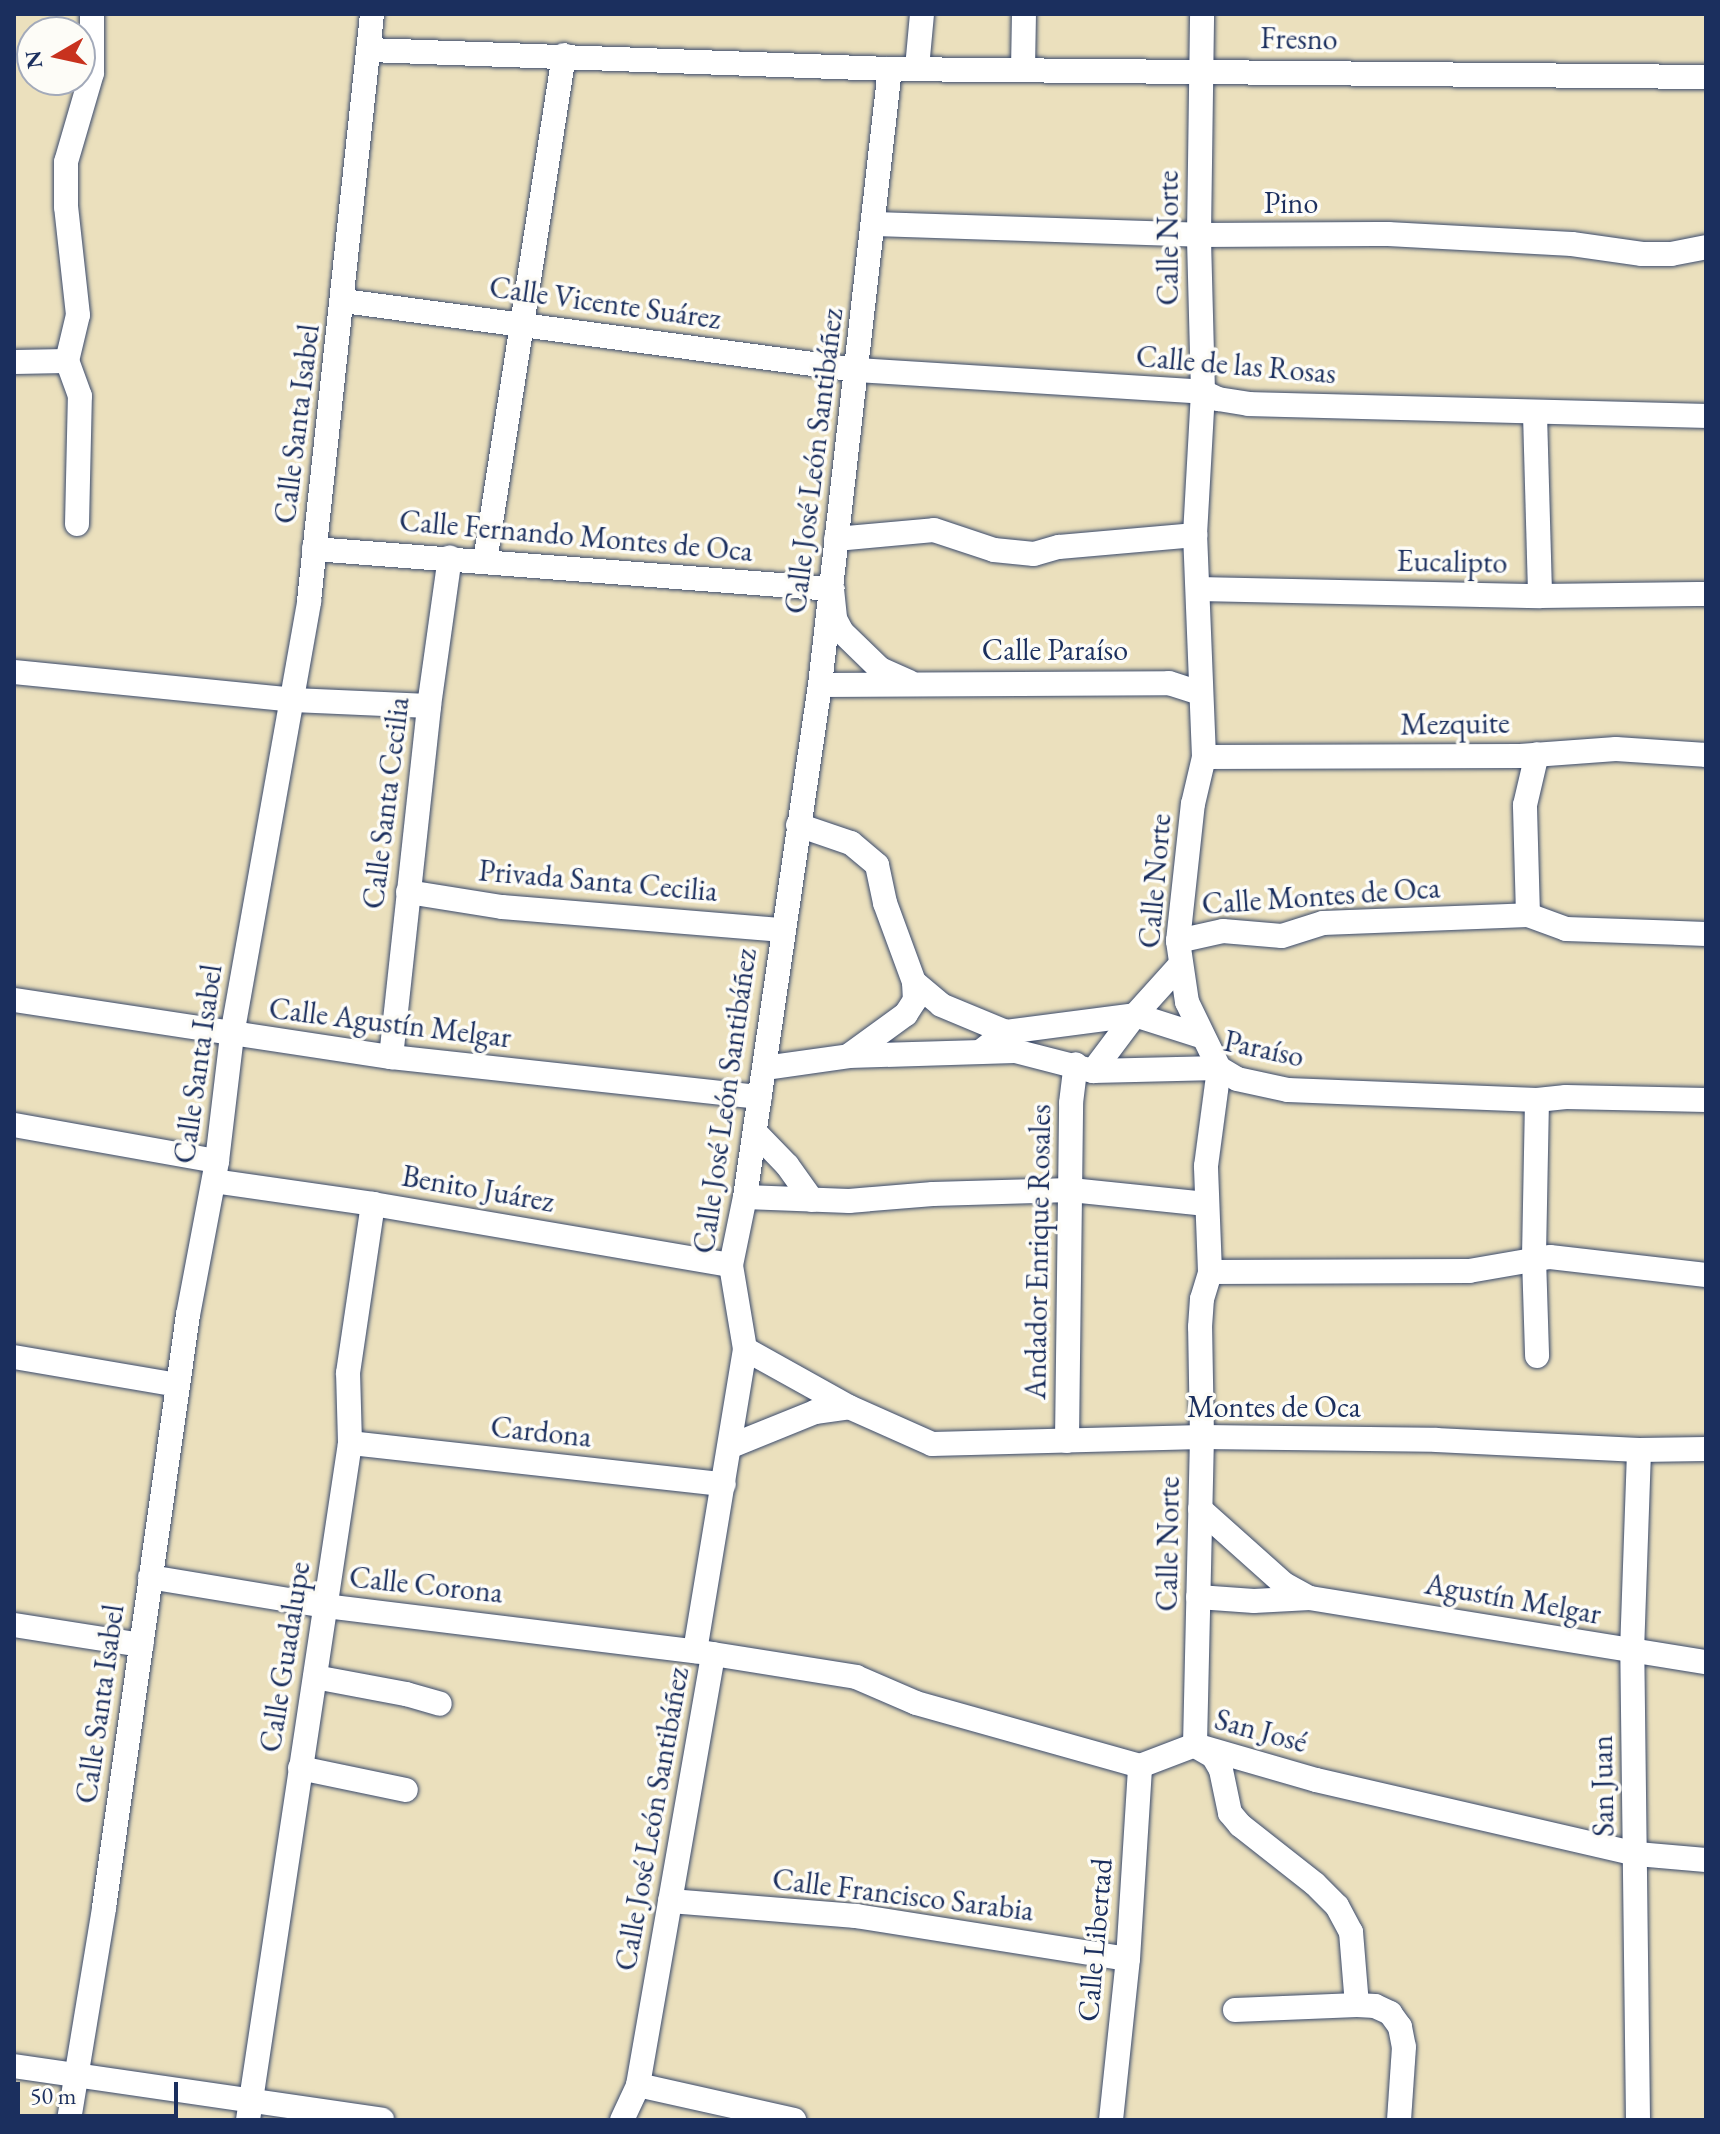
<!DOCTYPE html>
<meta charset="utf-8">
<style>
body{margin:0}
#map{position:relative;width:1720px;height:2134px;overflow:hidden;background:#ebe0bd;font-family:"EB Garamond",serif}
div>[style]{position:absolute}
.roads{filter:drop-shadow(0 0 2px #3a4a6c) drop-shadow(0 0 2px #3a4a6c)}
.minor>*{height:24px;margin:-12px;padding:0 12px;transform-origin:12px;border-radius:12px;background:#fff}
span{translate:-50% -50%;white-space:nowrap;text-align:center;line-height:1.15;-webkit-text-stroke:7px #fdfcf7;paint-order:stroke}
.street-label{font-size:30px;color:#1b2f5e}
.frame{position:absolute;inset:0;border:16px solid #1b2f5e;pointer-events:none}
.north{position:absolute;left:16px;top:16px;width:80px;height:80px;box-sizing:border-box;background:#fdfcf7;border:2px solid #a3aaba;border-radius:50%;rotate:261deg;font-size:22px;font-weight:700;line-height:32px;text-align:center;color:#1b2f5e}
.north::after{content:'';display:block;margin:auto;width:28px;height:36px;background:#c8321e;clip-path:polygon(50% 0,100% 100%,50% 72%,0 100%)}
.scale{position:absolute;left:16px;top:2082px;width:162px;height:36px;box-sizing:border-box;border:4px solid #1b2f5e;border-top:0;padding-left:10px;font-size:24px;line-height:28px;white-space:nowrap;color:#1b2f5e;-webkit-text-stroke:6px #fdfcf7;paint-order:stroke}
</style>
<div id="map">
<div class="roads">
<div class="minor">
<i style="left:369px;top:50px;width:521px;rotate:2.09deg"></i>
<i style="left:890px;top:69px;width:816px;rotate:0.56deg"></i>
<i style="left:917px;top:68px;width:54px;rotate:-84.7deg"></i>
<i style="left:1023px;top:70px;width:56px;rotate:-89deg"></i>
<i style="left:875px;top:224px;width:324px;rotate:1.9deg"></i>
<i style="left:1199px;top:235px;width:189px;rotate:-0.3deg"></i>
<i style="left:1388px;top:234px;width:184px;rotate:3.1deg"></i>
<i style="left:1572px;top:244px;width:71px;rotate:8.1deg"></i>
<i style="left:1642px;top:254px;width:29px"></i>
<i style="left:1671px;top:254px;width:36px;rotate:-11deg"></i>
<i style="left:344px;top:301px;width:518px;rotate:7.66deg"></i>
<i style="left:857px;top:370px;width:347px;rotate:3.6deg"></i>
<i style="left:1203px;top:392px;width:17px;rotate:25deg"></i>
<i style="left:1218px;top:399px;width:31px;rotate:9deg"></i>
<i style="left:1249px;top:404px;width:457px;rotate:1.5deg"></i>
<i style="left:14px;top:362px;width:53px;rotate:-1.1deg"></i>
<i style="left:1535px;top:414px;width:182px;rotate:88.4deg"></i>
<i style="left:77px;top:524px;width:128px;rotate:-88.7deg"></i>
<i style="left:80px;top:396px;width:37px;rotate:-110deg"></i>
<i style="left:67px;top:361px;width:47px;rotate:-76.6deg"></i>
<i style="left:78px;top:315px;width:109px;rotate:-96.3deg"></i>
<i style="left:66px;top:207px;width:45px;rotate:-90deg"></i>
<i style="left:66px;top:162px;width:93px;rotate:-73.7deg"></i>
<i style="left:92px;top:73px;width:59px;rotate:-90deg"></i>
<i style="left:836px;top:539px;width:98px;rotate:-5.2deg"></i>
<i style="left:934px;top:530px;width:63px;rotate:18.4deg"></i>
<i style="left:994px;top:550px;width:40px;rotate:5.7deg"></i>
<i style="left:1034px;top:554px;width:26px;rotate:-16deg"></i>
<i style="left:1059px;top:547px;width:137px;rotate:-5deg"></i>
<i style="left:314px;top:549px;width:520px;rotate:4.42deg"></i>
<i style="left:832px;top:589px;width:30px;rotate:84deg"></i>
<i style="left:835px;top:619px;width:15px;rotate:62deg"></i>
<i style="left:842px;top:632px;width:53px;rotate:44.2deg"></i>
<i style="left:880px;top:669px;width:32px;rotate:24deg"></i>
<i style="left:485px;top:561px;width:512px;rotate:-81.13deg"></i>
<i style="left:1198px;top:589px;width:342px;rotate:1.2deg"></i>
<i style="left:1540px;top:596px;width:166px;rotate:-0.7deg"></i>
<i style="left:14px;top:672px;width:280px;rotate:5.7deg"></i>
<i style="left:293px;top:700px;width:136px;rotate:2.5deg"></i>
<i style="left:820px;top:685px;width:349px;rotate:-0.3deg"></i>
<i style="left:1169px;top:683px;width:32px;rotate:18deg"></i>
<i style="left:1204px;top:757px;width:316px;rotate:-0.2deg"></i>
<i style="left:1520px;top:756px;width:96px;rotate:-4.2deg"></i>
<i style="left:1616px;top:749px;width:90px;rotate:3.8deg"></i>
<i style="left:798px;top:825px;width:56px;rotate:18.8deg"></i>
<i style="left:851px;top:843px;width:34px;rotate:40deg"></i>
<i style="left:877px;top:865px;width:39px;rotate:78deg"></i>
<i style="left:885px;top:903px;width:84px;rotate:69.8deg"></i>
<i style="left:914px;top:982px;width:18px;rotate:87deg"></i>
<i style="left:915px;top:1000px;width:17px;rotate:123deg"></i>
<i style="left:906px;top:1014px;width:68px;rotate:144deg"></i>
<i style="left:408px;top:892px;width:95px;rotate:9.1deg"></i>
<i style="left:502px;top:907px;width:282px;rotate:4.7deg"></i>
<i style="left:1528px;top:915px;width:110px;rotate:-91.6deg"></i>
<i style="left:1525px;top:805px;width:52px;rotate:-76.8deg"></i>
<i style="left:1178px;top:941px;width:46px;rotate:-12.5deg"></i>
<i style="left:1223px;top:931px;width:59px;rotate:4.8deg"></i>
<i style="left:1282px;top:936px;width:43px;rotate:-17.6deg"></i>
<i style="left:1323px;top:923px;width:205px;rotate:-2.2deg"></i>
<i style="left:1528px;top:915px;width:40px;rotate:20.2deg"></i>
<i style="left:1566px;top:929px;width:140px;rotate:2deg"></i>
<i style="left:914px;top:982px;width:35px;rotate:40deg"></i>
<i style="left:941px;top:1005px;width:70px;rotate:22.6deg"></i>
<i style="left:14px;top:1000px;width:381px;rotate:8.6deg"></i>
<i style="left:391px;top:1057px;width:371px;rotate:6.2deg"></i>
<i style="left:980px;top:1052px;width:33px;rotate:-38deg"></i>
<i style="left:1006px;top:1032px;width:130px;rotate:-7.5deg"></i>
<i style="left:1135px;top:1015px;width:69px;rotate:17.7deg"></i>
<i style="left:391px;top:1057px;width:353px;rotate:-83.8deg"></i>
<i style="left:429px;top:706px;width:150px;rotate:-82deg"></i>
<i style="left:765px;top:1068px;width:85px;rotate:-8.1deg"></i>
<i style="left:849px;top:1056px;width:166px;rotate:-1.7deg"></i>
<i style="left:1015px;top:1051px;width:81px;rotate:14.4deg"></i>
<i style="left:1093px;top:1071px;width:126px;rotate:-1.4deg"></i>
<i style="left:1219px;top:1068px;width:21px;rotate:31deg"></i>
<i style="left:1237px;top:1079px;width:52px;rotate:12.2deg"></i>
<i style="left:1288px;top:1090px;width:249px;rotate:2.3deg"></i>
<i style="left:1537px;top:1100px;width:29px;rotate:-6deg"></i>
<i style="left:1566px;top:1097px;width:140px;rotate:1.2deg"></i>
<i style="left:1093px;top:1071px;width:70px;rotate:-53.1deg"></i>
<i style="left:1135px;top:1015px;width:67px;rotate:-48deg"></i>
<i style="left:1537px;top:1100px;width:158px;rotate:91.1deg"></i>
<i style="left:1534px;top:1258px;width:98px;rotate:88.2deg"></i>
<i style="left:14px;top:1125px;width:206px;rotate:10.1deg"></i>
<i style="left:755px;top:1132px;width:46px;rotate:45.9deg"></i>
<i style="left:787px;top:1165px;width:43px;rotate:54.5deg"></i>
<i style="left:214px;top:1181px;width:161px;rotate:8.2deg"></i>
<i style="left:373px;top:1204px;width:363px;rotate:9.7deg"></i>
<i style="left:745px;top:1197px;width:104px;rotate:2.2deg"></i>
<i style="left:849px;top:1201px;width:84px;rotate:-4.8deg"></i>
<i style="left:933px;top:1194px;width:138px;rotate:-1.7deg"></i>
<i style="left:1071px;top:1190px;width:136px;rotate:5.9deg"></i>
<i style="left:1210px;top:1272px;width:259px;rotate:-0.2deg"></i>
<i style="left:1469px;top:1271px;width:82px;rotate:-9.8deg"></i>
<i style="left:1550px;top:1257px;width:157px;rotate:6.6deg"></i>
<i style="left:745px;top:1349px;width:119px;rotate:29.1deg"></i>
<i style="left:849px;top:1407px;width:91px;rotate:24deg"></i>
<i style="left:932px;top:1444px;width:270px;rotate:-1.5deg"></i>
<i style="left:1202px;top:1437px;width:234px;rotate:0.7deg"></i>
<i style="left:1436px;top:1440px;width:203px;rotate:2.8deg"></i>
<i style="left:1639px;top:1450px;width:67px;rotate:-0.9deg"></i>
<i style="left:14px;top:1357px;width:166px;rotate:9.7deg"></i>
<i style="left:1067px;top:1441px;width:338px;rotate:-89.3deg"></i>
<i style="left:1071px;top:1103px;width:39px;rotate:-83deg"></i>
<i style="left:350px;top:1443px;width:376px;rotate:6.3deg"></i>
<i style="left:731px;top:1446px;width:91px;rotate:-22deg"></i>
<i style="left:815px;top:1412px;width:34px;rotate:-8deg"></i>
<i style="left:1200px;top:1509px;width:113px;rotate:41.8deg"></i>
<i style="left:1284px;top:1584px;width:26px;rotate:29deg"></i>
<i style="left:150px;top:1577px;width:178px;rotate:9.4deg"></i>
<i style="left:326px;top:1606px;width:372px;rotate:7deg"></i>
<i style="left:1198px;top:1597px;width:56px;rotate:4.1deg"></i>
<i style="left:1254px;top:1601px;width:56px;rotate:-3.1deg"></i>
<i style="left:1310px;top:1598px;width:401px;rotate:9.2deg"></i>
<i style="left:14px;top:1625px;width:129px;rotate:8.9deg"></i>
<i style="left:713px;top:1654px;width:145px;rotate:9.1deg"></i>
<i style="left:856px;top:1677px;width:65px;rotate:23.4deg"></i>
<i style="left:916px;top:1703px;width:233px;rotate:15.7deg"></i>
<i style="left:1140px;top:1766px;width:59px;rotate:-20.9deg"></i>
<i style="left:1195px;top:1745px;width:126px;rotate:16.1deg"></i>
<i style="left:1316px;top:1780px;width:329px;rotate:13deg"></i>
<i style="left:1637px;top:1854px;width:69px;rotate:5deg"></i>
<i style="left:315px;top:1677px;width:93px;rotate:10.6deg"></i>
<i style="left:406px;top:1694px;width:35px;rotate:16deg"></i>
<i style="left:1195px;top:1745px;width:308px;rotate:-88.7deg"></i>
<i style="left:1202px;top:1437px;width:110px;rotate:-91deg"></i>
<i style="left:1200px;top:1327px;width:28px;rotate:-86deg"></i>
<i style="left:1202px;top:1299px;width:28px;rotate:-73deg"></i>
<i style="left:1210px;top:1272px;width:106px;rotate:-92.2deg"></i>
<i style="left:1206px;top:1166px;width:99px;rotate:-82.4deg"></i>
<i style="left:1219px;top:1068px;width:73px;rotate:-115.9deg"></i>
<i style="left:1187px;top:1002px;width:62px;rotate:-98.4deg"></i>
<i style="left:1178px;top:941px;width:138px;rotate:-83.8deg"></i>
<i style="left:1193px;top:804px;width:48px;rotate:-76.8deg"></i>
<i style="left:1204px;top:757px;width:222px;rotate:-92.3deg"></i>
<i style="left:1195px;top:535px;width:143px;rotate:-86.8deg"></i>
<i style="left:1203px;top:392px;width:157px;rotate:-91.5deg"></i>
<i style="left:1199px;top:235px;width:221px;rotate:-89.2deg"></i>
<i style="left:1199px;top:1748px;width:16px;rotate:30deg"></i>
<i style="left:1213px;top:1756px;width:16px;rotate:60deg"></i>
<i style="left:1221px;top:1770px;width:44px;rotate:78.2deg"></i>
<i style="left:1230px;top:1813px;width:16px;rotate:50deg"></i>
<i style="left:1240px;top:1825px;width:95px;rotate:38.2deg"></i>
<i style="left:1315px;top:1884px;width:31px;rotate:45deg"></i>
<i style="left:1337px;top:1906px;width:30px;rotate:62deg"></i>
<i style="left:1351px;top:1932px;width:73px;rotate:85.3deg"></i>
<i style="left:300px;top:1768px;width:108px;rotate:11.7deg"></i>
<i style="left:670px;top:1901px;width:187px;rotate:4.6deg"></i>
<i style="left:856px;top:1916px;width:275px;rotate:9deg"></i>
<i style="left:1235px;top:2010px;width:122px;rotate:-2.3deg"></i>
<i style="left:1357px;top:2005px;width:18px;rotate:3deg"></i>
<i style="left:1375px;top:2006px;width:17px;rotate:25deg"></i>
<i style="left:1390px;top:2013px;width:17px;rotate:54deg"></i>
<i style="left:1400px;top:2027px;width:20px;rotate:79deg"></i>
<i style="left:1404px;top:2047px;width:73px;rotate:93.9deg"></i>
<i style="left:14px;top:2066px;width:372px;rotate:8.3deg"></i>
<i style="left:638px;top:2085px;width:160px;rotate:12.6deg"></i>
<i style="left:69px;top:2120px;width:215px;rotate:-80.6deg"></i>
<i style="left:104px;top:1908px;width:599px;rotate:-81.94deg"></i>
<i style="left:188px;top:1315px;width:157px;rotate:-79.3deg"></i>
<i style="left:217px;top:1161px;width:127px;rotate:-83.2deg"></i>
<i style="left:232px;top:1035px;width:441px;rotate:-79.9deg"></i>
<i style="left:309px;top:601px;width:590px;rotate:-83.87deg"></i>
<i style="left:248px;top:2120px;width:685px;rotate:-81.43deg"></i>
<i style="left:350px;top:1443px;width:70px;rotate:-91.6deg"></i>
<i style="left:348px;top:1373px;width:171px;rotate:-81.6deg"></i>
<i style="left:622px;top:2120px;width:38px;rotate:-65deg"></i>
<i style="left:638px;top:2085px;width:437px;rotate:-80.1deg"></i>
<i style="left:713px;top:1654px;width:18px;rotate:-171deg"></i>
<i style="left:695px;top:1651px;width:306px;rotate:-80.6deg"></i>
<i style="left:745px;top:1349px;width:85px;rotate:-99.5deg"></i>
<i style="left:731px;top:1265px;width:69px;rotate:-78.4deg"></i>
<i style="left:745px;top:1197px;width:517px;rotate:-81.67deg"></i>
<i style="left:820px;top:685px;width:620px;rotate:-83.52deg"></i>
<i style="left:1111px;top:2120px;width:162px;rotate:-84deg"></i>
<i style="left:1128px;top:1959px;width:193px;rotate:-86.4deg"></i>
<i style="left:1638px;top:2120px;width:468px;rotate:-90.7deg"></i>
<i style="left:1632px;top:1652px;width:202px;rotate:-88deg"></i>
</div>
</div>
<div class="street-label">
<span style="left:1299px;top:39px;rotate:1deg">Fresno</span>
<span style="left:1291px;top:203px">Pino</span>
<span style="left:1168px;top:238px;rotate:-90deg">Calle Norte</span>
<span style="left:605px;top:303px;rotate:8deg">Calle Vicente Suárez</span>
<span style="left:1236px;top:365px;rotate:5deg">Calle de las Rosas</span>
<span style="left:297px;top:424px;rotate:-83deg">Calle Santa Isabel</span>
<span style="left:814px;top:461px;rotate:-83deg">Calle José León Santibáñez</span>
<span style="left:576px;top:536px;rotate:5deg">Calle Fernando Montes de Oca</span>
<span style="left:1452px;top:562px;rotate:1deg">Eucalipto</span>
<span style="left:1055px;top:650px">Calle Paraíso</span>
<span style="left:1455px;top:724px;rotate:-1deg">Mezquite</span>
<span style="left:386px;top:803px;rotate:-83deg">Calle Santa Cecilia</span>
<span style="left:598px;top:881px;rotate:5deg">Privada Santa Cecilia</span>
<span style="left:1155px;top:881px;rotate:-85deg">Calle Norte</span>
<span style="left:1321px;top:896px;rotate:-4deg">Calle Montes de Oca</span>
<span style="left:390px;top:1023px;rotate:7deg">Calle Agustín Melgar</span>
<span style="left:1264px;top:1049px;rotate:12deg">Paraíso</span>
<span style="left:198px;top:1064px;rotate:-82deg">Calle Santa Isabel</span>
<span style="left:725px;top:1101px;rotate:-82deg">Calle José León Santibáñez</span>
<span style="left:478px;top:1189px;rotate:10deg">Benito Juárez</span>
<span style="left:1038px;top:1252px;rotate:-89deg">Andador Enrique Rosales</span>
<span style="left:1274px;top:1407px">Montes de Oca</span>
<span style="left:541px;top:1432px;rotate:6deg">Cardona</span>
<span style="left:1168px;top:1544px;rotate:-89deg">Calle Norte</span>
<span style="left:426px;top:1585px;rotate:6deg">Calle Corona</span>
<span style="left:1513px;top:1599px;rotate:10deg">Agustín Melgar</span>
<span style="left:285px;top:1657px;rotate:-81deg">Calle Guadalupe</span>
<span style="left:100px;top:1704px;rotate:-82deg">Calle Santa Isabel</span>
<span style="left:1261px;top:1731px;rotate:15deg">San José</span>
<span style="left:1603px;top:1786px;rotate:-91deg">San Juan</span>
<span style="left:652px;top:1819px;rotate:-80deg">Calle José León Santibáñez</span>
<span style="left:903px;top:1895px;rotate:7deg">Calle Francisco Sarabia</span>
<span style="left:1095px;top:1940px;rotate:-85deg">Calle Libertad</span>
</div>
<div class="frame"></div>
<div class="north">N</div>
<div class="scale">50 m</div>
</div>
